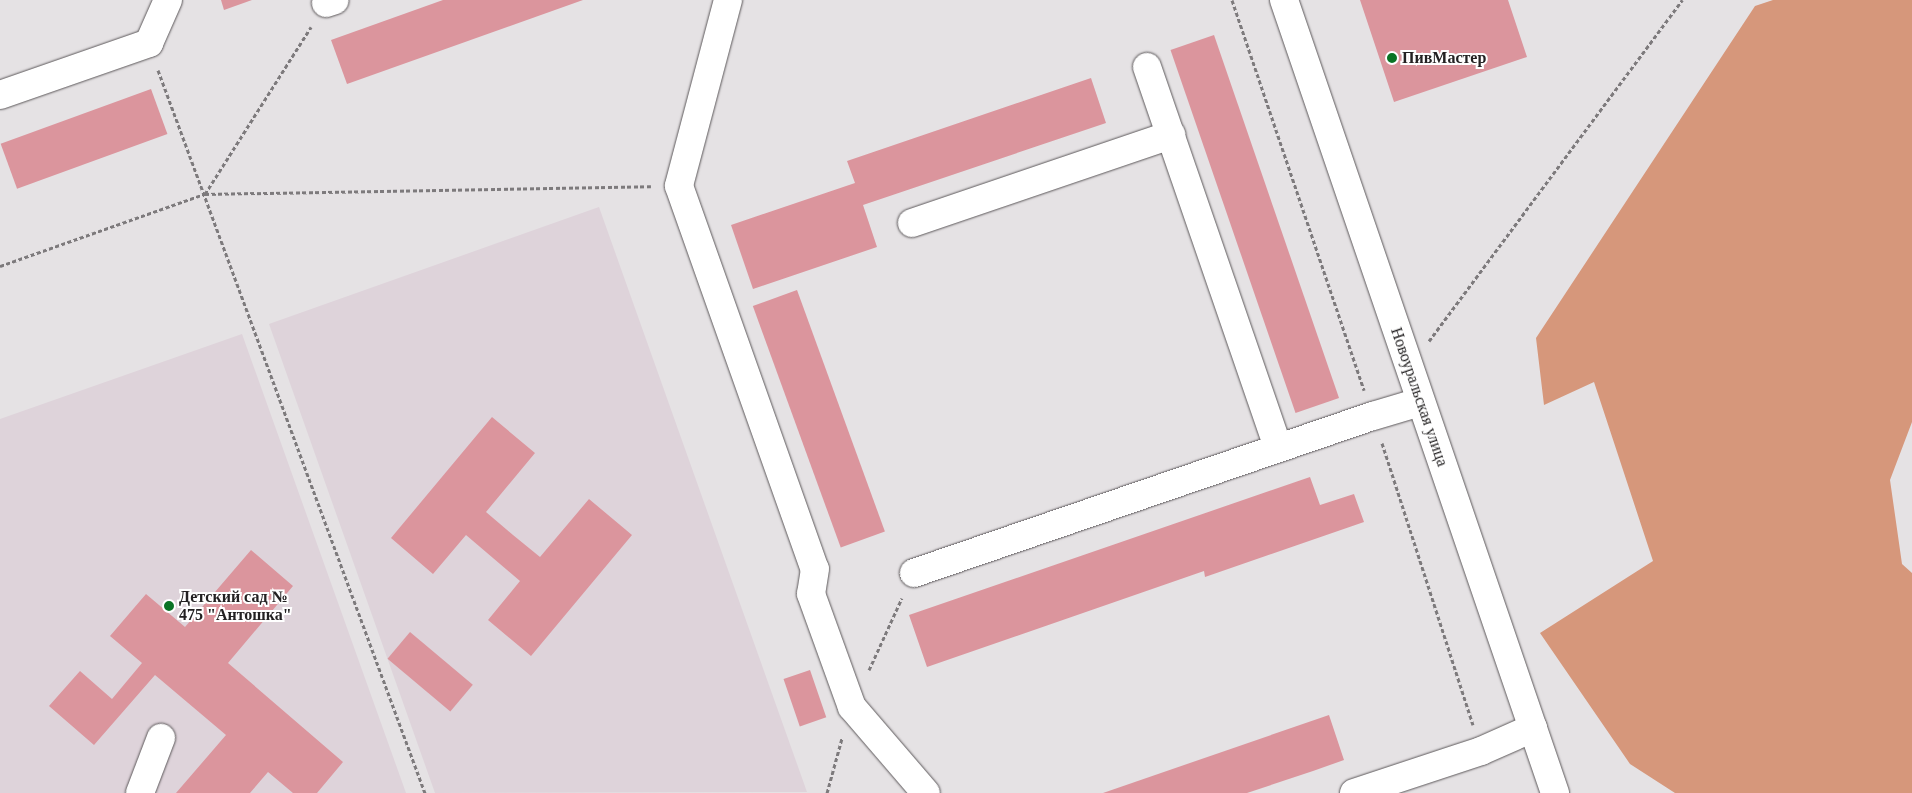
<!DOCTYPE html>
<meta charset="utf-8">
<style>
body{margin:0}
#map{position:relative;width:1912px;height:793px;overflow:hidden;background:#e5e2e4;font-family:Georgia,serif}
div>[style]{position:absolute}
.built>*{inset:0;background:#ded3da}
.forest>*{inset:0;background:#d6977b}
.building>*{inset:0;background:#db959d;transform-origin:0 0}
.path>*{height:3px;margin-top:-1.5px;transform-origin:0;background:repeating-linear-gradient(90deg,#7d7a7c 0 4px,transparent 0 6.5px)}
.roads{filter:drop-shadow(0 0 1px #5c585a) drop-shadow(0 0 1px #5c585a)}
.minor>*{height:28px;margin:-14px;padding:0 14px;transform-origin:14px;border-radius:14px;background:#fff}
.dots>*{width:14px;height:14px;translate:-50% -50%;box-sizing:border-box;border:2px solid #fff;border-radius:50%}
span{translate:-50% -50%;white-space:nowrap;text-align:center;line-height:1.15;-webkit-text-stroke:4px #fff;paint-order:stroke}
.poi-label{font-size:16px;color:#232122;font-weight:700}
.left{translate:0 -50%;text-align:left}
.street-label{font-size:16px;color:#232122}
</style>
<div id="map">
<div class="built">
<i style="clip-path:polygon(599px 207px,807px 792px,435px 793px,269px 324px)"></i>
<i style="clip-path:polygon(242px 334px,406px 793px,0 793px,0 419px)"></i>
</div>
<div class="forest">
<i style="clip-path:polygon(1773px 0,1912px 0,1912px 422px,1890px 480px,1902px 564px,1912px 573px,1912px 793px,1675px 793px,1630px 764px,1540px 633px,1653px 561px,1594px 382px,1544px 405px,1536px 338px,1755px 6px)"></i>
</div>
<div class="building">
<i style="clip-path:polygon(221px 0,252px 0,224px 10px)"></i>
<i style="clip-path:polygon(443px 0,583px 0,347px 84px,331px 40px)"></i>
<i style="clip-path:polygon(1360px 0,1508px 0,1527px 57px,1394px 102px)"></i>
<i style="left:1214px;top:35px;width:384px;height:46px;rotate:71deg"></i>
<i style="clip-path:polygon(1091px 78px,1106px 123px,863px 205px,877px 247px,753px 289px,731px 225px,855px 183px,847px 161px)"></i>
<i style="left:151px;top:89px;width:48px;height:160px;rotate:70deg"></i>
<i style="left:797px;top:290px;width:257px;height:47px;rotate:70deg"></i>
<i style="clip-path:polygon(492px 417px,535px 453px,486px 512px,513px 535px,540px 557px,589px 499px,632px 535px,531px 656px,488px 620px,520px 581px,466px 535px,433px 574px,391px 538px)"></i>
<i style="clip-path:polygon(1310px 477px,1320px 505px,1354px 494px,1364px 522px,1205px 577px,1204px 571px,927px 667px,909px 615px)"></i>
<i style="clip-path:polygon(251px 550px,293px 586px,228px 663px,343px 762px,317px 793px,293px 793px,268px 772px,250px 793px,176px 793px,226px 735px,155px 675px,94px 745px,49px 706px,80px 671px,112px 699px,142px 663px,110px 636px,146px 594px,185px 627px)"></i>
<i style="left:410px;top:632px;width:82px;height:35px;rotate:40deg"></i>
<i style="left:810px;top:670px;width:50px;height:28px;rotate:71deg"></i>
<i style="clip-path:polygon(1329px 715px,1344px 760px,1313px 771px,1247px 793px,1103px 793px)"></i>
</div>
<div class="path">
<i style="left:1232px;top:0;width:412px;rotate:71.3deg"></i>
<i style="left:158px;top:70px;width:771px;rotate:69.73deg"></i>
<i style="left:205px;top:194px;width:446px;rotate:-1deg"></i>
<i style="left:0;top:266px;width:217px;rotate:-19.4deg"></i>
<i style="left:205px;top:194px;width:198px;rotate:-57.6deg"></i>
<i style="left:1429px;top:341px;width:425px;rotate:-53.4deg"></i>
<i style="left:1382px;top:443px;width:296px;rotate:72.1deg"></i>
<i style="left:869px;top:670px;width:79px;rotate:-65.4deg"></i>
<i style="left:827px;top:793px;width:57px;rotate:-74.7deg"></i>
</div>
<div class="roads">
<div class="minor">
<i style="left:728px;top:0;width:192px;rotate:104.8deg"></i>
<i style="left:679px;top:186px;width:406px;rotate:70.5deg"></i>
<i style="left:815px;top:569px;width:25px;rotate:99deg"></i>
<i style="left:811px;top:594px;width:120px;rotate:70.1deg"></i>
<i style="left:852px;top:707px;width:113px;rotate:49.3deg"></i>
<i style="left:1284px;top:0;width:838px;rotate:71.13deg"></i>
<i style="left:326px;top:3px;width:9px;rotate:-18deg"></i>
<i style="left:1147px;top:67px;width:403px;rotate:71deg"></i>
<i style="left:0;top:95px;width:158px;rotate:-19.2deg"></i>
<i style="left:149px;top:43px;width:47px;rotate:-66.2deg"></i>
<i style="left:912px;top:223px;width:274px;rotate:-18.8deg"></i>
<i style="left:914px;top:573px;width:485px;rotate:-18.9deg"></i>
<i style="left:1373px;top:416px;width:49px;rotate:-16.6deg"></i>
<i style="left:140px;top:793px;width:59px;rotate:-69.1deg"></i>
<i style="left:1354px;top:793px;width:134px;rotate:-18.3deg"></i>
<i style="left:1481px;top:751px;width:57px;rotate:-23.9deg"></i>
</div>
</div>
<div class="dots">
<i style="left:1392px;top:58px;background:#0a7325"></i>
<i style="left:169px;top:606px;background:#0a7325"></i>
</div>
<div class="poi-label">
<span class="left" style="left:1402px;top:58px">ПивМастер</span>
<span class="left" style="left:179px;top:606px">Детский сад №<br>475 "Антошка"</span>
</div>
<div class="street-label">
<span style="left:1419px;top:397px;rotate:71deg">Новоуральская улица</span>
</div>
</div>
